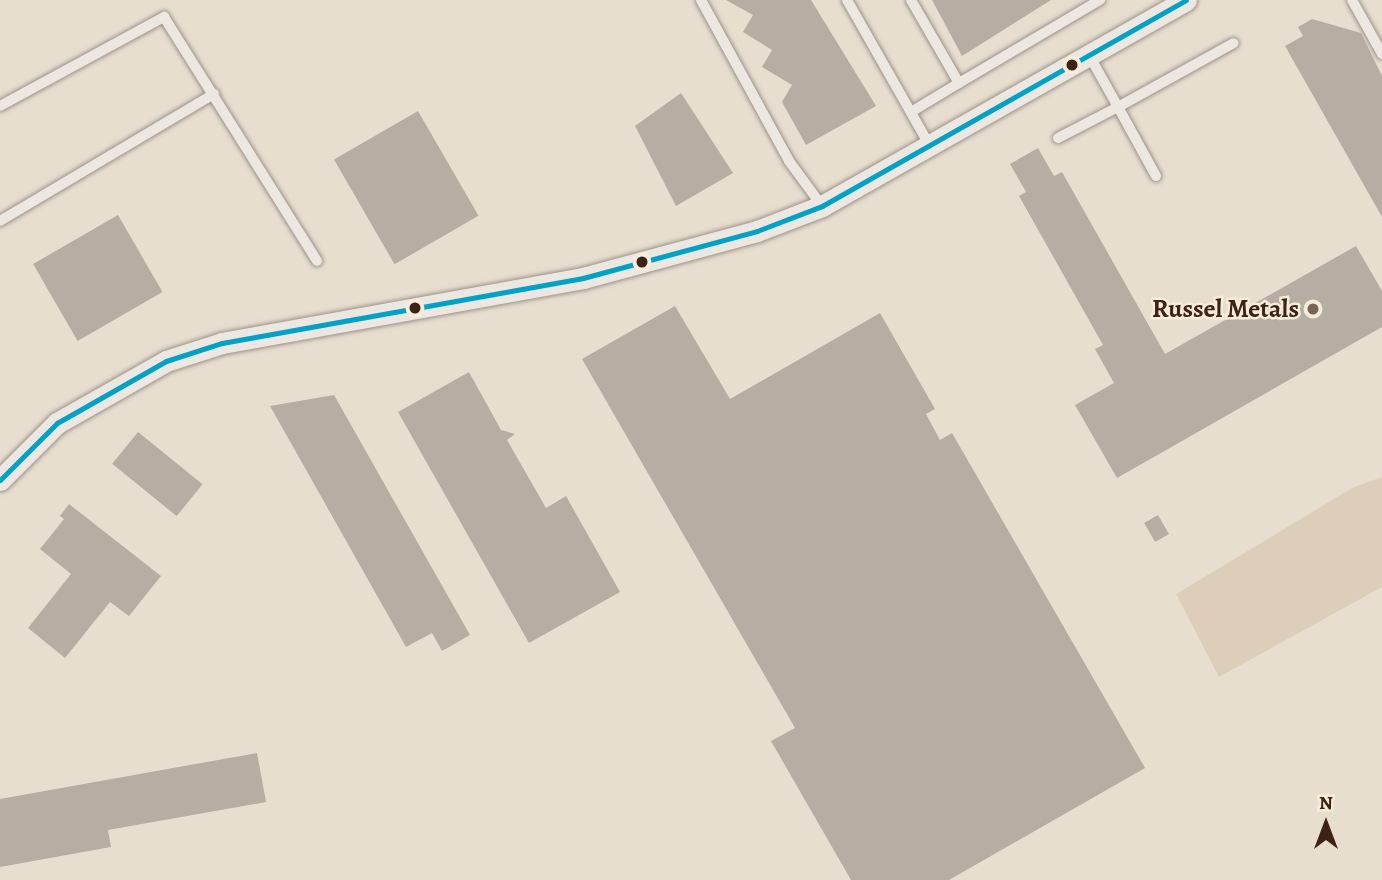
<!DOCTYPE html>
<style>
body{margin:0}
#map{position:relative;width:1382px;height:880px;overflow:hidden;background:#e8ded0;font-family:Alegreya,serif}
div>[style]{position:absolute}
.green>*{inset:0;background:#ddceb9}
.building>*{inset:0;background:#b6aea3;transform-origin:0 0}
.roads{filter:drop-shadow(0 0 2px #9c9389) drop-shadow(0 0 2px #9c9389)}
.service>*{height:10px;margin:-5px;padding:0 5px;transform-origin:5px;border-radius:5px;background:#ece7e0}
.minor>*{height:21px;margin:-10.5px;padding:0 10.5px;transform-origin:10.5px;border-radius:10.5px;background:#ece7e0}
.bus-1>*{height:5px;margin:-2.5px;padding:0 2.5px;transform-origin:2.5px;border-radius:2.5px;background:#03a2c5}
.dots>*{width:19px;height:19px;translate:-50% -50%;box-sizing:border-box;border:4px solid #f7ebd9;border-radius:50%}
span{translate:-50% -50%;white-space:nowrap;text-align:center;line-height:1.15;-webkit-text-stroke:5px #f7ebd9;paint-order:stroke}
.poi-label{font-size:26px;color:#3d2216;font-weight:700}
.right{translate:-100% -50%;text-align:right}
.north{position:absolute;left:1291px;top:789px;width:70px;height:70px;-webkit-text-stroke:5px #f7ebd9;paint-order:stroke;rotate:0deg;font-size:19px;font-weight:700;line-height:28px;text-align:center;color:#3d2216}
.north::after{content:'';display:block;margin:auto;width:24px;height:32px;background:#3d2216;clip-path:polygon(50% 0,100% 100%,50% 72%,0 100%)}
</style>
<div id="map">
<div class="green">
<i style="clip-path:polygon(1382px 477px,1382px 587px,1219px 677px,1176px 594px,1352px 488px)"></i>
</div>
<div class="building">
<i style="clip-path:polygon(726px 0,811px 0,876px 106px,806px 145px,782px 102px,792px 85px,762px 67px,772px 50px,743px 32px,753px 15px)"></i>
<i style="clip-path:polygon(932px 0,1051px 0,962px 56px)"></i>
<i style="clip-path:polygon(1312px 19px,1361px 33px,1382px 76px,1382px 217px,1285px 46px,1303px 36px,1298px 27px)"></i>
<i style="clip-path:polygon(681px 93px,733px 173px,676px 206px,635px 126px)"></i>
<i style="left:418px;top:111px;width:121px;height:97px;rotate:60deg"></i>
<i style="clip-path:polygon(1038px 148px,1054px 176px,1062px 172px,1165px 354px,1356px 246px,1382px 291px,1382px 327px,1117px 478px,1075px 405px,1114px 383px,1095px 349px,1103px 345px,1019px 196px,1026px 192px,1010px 164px)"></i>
<i style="left:118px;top:215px;width:89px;height:98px;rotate:60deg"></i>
<i style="clip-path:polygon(675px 306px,730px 399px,880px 313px,935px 409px,926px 414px,940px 440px,952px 433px,1145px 768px,949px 880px,851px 880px,771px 741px,795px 728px,582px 359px)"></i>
<i style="clip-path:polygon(469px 372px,501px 430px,515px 434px,507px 440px,546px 508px,566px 496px,620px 592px,529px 643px,398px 412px)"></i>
<i style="clip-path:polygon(334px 395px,470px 635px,442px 651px,432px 633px,406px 647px,270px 406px)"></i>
<i style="left:138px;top:432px;width:83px;height:41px;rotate:39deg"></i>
<i style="clip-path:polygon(69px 504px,161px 576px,129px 616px,110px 602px,65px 658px,28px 628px,71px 574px,40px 549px,64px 519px,60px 516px)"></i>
<i style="left:1158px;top:515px;width:22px;height:16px;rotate:60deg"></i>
<i style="clip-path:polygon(257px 753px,266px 802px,108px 830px,111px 847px,0 867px,0 799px)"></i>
</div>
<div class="roads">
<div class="service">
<i style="left:701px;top:0;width:183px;rotate:61.3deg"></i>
<i style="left:789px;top:161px;width:56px;rotate:53.7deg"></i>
<i style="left:847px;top:0;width:168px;rotate:60.4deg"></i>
<i style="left:911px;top:0;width:96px;rotate:60deg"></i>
<i style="left:959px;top:83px;width:164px;rotate:-30.5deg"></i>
<i style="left:1352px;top:0;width:62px;rotate:60.9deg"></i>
<i style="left:0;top:106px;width:187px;rotate:-28.5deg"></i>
<i style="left:164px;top:17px;width:288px;rotate:57.9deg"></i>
<i style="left:911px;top:112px;width:56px;rotate:-31.1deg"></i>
<i style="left:1058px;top:138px;width:68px;rotate:-27.3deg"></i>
<i style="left:1118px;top:107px;width:60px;rotate:-119.1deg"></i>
<i style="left:1156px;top:176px;width:79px;rotate:-118.8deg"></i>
<i style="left:1118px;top:107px;width:132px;rotate:-28.9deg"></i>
<i style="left:0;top:221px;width:249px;rotate:-30.7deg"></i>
</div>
<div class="minor">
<i style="left:0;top:480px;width:81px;rotate:-45deg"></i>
<i style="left:57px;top:423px;width:125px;rotate:-29.6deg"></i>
<i style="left:166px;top:361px;width:59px;rotate:-17.8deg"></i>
<i style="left:222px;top:343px;width:367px;rotate:-10.2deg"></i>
<i style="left:583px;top:278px;width:180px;rotate:-15.1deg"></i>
<i style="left:757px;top:231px;width:70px;rotate:-21deg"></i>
<i style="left:822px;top:206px;width:418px;rotate:-29.5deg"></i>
</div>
</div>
<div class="bus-1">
<i style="left:0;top:480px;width:81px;rotate:-45deg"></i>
<i style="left:57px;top:423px;width:125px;rotate:-29.6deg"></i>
<i style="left:166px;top:361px;width:59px;rotate:-17.8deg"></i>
<i style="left:222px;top:343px;width:367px;rotate:-10.2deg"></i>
<i style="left:583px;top:278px;width:180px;rotate:-15.1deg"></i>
<i style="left:757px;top:231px;width:70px;rotate:-21deg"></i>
<i style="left:822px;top:206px;width:418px;rotate:-29.5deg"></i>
</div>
<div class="dots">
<i style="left:1072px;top:65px;background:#3d2216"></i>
<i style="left:642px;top:262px;background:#3d2216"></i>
<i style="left:415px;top:308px;background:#3d2216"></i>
<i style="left:1313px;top:309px;background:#796457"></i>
</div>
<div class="poi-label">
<span class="right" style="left:1299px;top:309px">Russel Metals</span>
</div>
<div class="north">N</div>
</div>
